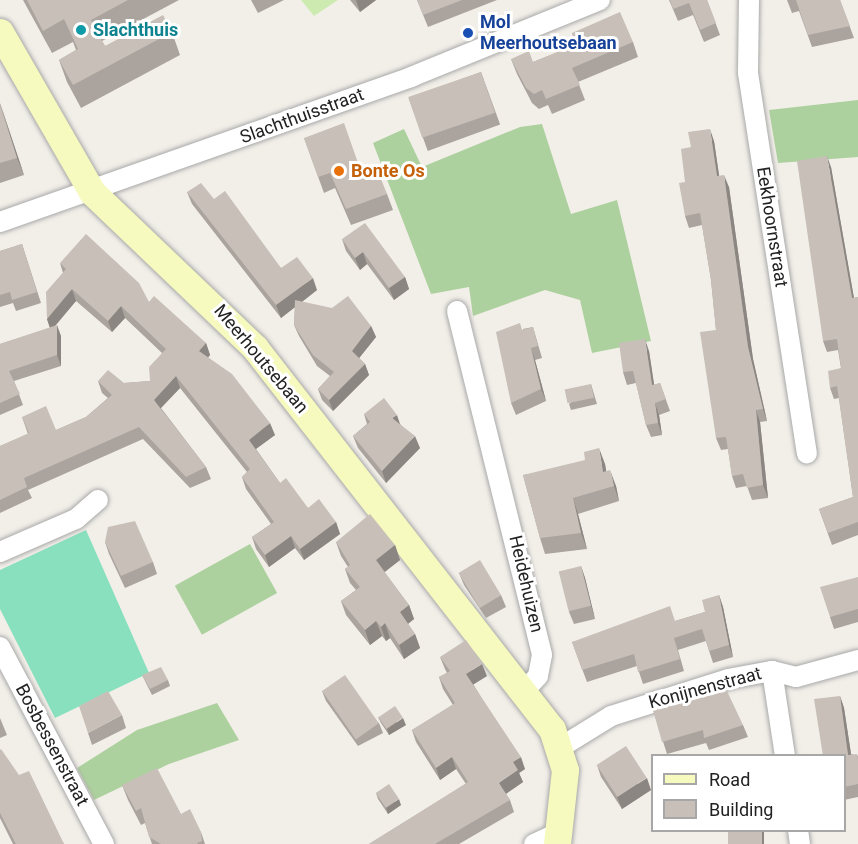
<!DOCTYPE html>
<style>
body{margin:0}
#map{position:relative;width:858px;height:844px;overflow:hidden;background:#f2efe9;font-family:Roboto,sans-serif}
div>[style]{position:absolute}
.grass>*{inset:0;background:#cdebb0}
.forest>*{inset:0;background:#add19e;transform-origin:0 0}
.pitch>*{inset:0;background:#88e0be}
.roads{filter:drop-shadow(0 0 2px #a9a9a9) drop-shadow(0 0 2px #a9a9a9)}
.street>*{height:20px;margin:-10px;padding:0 10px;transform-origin:10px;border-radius:10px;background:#fff}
.secondary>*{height:27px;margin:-13.5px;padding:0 13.5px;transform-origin:13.5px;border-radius:13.5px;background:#f7fabf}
.wall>*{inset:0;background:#aba49e;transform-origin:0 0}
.shaded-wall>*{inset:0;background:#8b8681;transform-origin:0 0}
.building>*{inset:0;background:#c7bfb8;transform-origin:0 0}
.dots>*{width:16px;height:16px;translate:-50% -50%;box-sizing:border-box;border:3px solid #fff;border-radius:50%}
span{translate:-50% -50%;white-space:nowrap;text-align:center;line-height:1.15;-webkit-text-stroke:6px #fff;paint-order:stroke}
.transit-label{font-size:18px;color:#164399;font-weight:700}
.left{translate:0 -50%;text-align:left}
.culture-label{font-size:18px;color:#0d838f;font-weight:700}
.street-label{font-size:18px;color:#222}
.food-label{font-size:18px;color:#c56008;font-weight:700}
.legend{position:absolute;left:651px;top:754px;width:195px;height:78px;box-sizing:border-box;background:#fff;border:2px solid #a7a7a7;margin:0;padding:8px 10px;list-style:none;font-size:18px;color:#222}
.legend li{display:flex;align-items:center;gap:12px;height:30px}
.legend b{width:30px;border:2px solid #a7a7a7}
</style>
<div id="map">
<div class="grass">
<i style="clip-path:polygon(301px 0,338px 0,314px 16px)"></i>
</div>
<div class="forest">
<i style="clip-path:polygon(858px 100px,858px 157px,778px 163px,769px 110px)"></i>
<i style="clip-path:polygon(542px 124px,571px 214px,617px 200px,651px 341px,592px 353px,580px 300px,545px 290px,473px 316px,469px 287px,431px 294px,373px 143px,404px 129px,422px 167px,520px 127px)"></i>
<i style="left:250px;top:544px;width:56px;height:86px;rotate:61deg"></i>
<i style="clip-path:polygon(217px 703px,239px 740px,169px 764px,94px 800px,77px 768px,137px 730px)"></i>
</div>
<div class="pitch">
<i style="clip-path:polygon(86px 530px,149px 673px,55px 718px,0 609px,0 570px)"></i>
</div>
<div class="roads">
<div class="street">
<i style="left:749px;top:0;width:73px;rotate:90.8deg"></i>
<i style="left:748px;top:73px;width:385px;rotate:81.2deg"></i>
<i style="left:0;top:222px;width:436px;rotate:-19.4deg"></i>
<i style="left:411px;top:77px;width:204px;rotate:-22.2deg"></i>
<i style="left:457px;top:311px;width:354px;rotate:76.1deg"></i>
<i style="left:542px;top:655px;width:21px;rotate:101deg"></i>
<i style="left:538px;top:676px;width:22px;rotate:133deg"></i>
<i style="left:0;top:552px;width:83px;rotate:-23.5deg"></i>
<i style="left:76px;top:519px;width:29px;rotate:-41deg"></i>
<i style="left:0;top:647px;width:223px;rotate:62.2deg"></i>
<i style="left:772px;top:671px;width:86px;rotate:81.3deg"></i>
<i style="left:561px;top:747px;width:59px;rotate:-31.8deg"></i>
<i style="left:611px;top:716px;width:123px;rotate:-17.5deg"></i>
<i style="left:728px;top:679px;width:45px;rotate:-10.3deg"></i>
<i style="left:772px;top:671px;width:25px;rotate:14deg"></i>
<i style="left:796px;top:677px;width:64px;rotate:-15.3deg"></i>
<i style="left:798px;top:830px;width:14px;rotate:82deg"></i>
<i style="left:534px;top:844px;width:26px;rotate:-25deg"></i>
</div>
<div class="secondary">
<i style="left:0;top:32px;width:185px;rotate:60.1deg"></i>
<i style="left:92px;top:192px;width:226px;rotate:43.7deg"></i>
<i style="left:255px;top:348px;width:483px;rotate:52.1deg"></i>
<i style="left:552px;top:729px;width:43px;rotate:72.4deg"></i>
<i style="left:565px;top:770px;width:74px;rotate:96.2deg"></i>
</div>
</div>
<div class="wall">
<i style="clip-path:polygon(23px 0,179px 0,102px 41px,105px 46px,172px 32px,180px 55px,81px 108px,67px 82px,59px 60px,76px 50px,73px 42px,52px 53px)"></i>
<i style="clip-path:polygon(251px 0,284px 0,258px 13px)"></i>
<i style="clip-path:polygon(350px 0,376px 0,360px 12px)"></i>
<i style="clip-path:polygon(417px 0,497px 0,428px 27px)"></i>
<i style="clip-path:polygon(669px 0,707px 0,720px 35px,704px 42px,693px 15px,678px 21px)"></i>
<i style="clip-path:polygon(787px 0,840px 0,854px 38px,812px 47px,799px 11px,792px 13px)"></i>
<i style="clip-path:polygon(572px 33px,633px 42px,638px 57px,578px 82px,585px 100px,552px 114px,548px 105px,539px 109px,532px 103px,517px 74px,511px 59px,533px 62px,576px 45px)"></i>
<i style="left:481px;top:72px;width:56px;height:77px;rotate:70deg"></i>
<i style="clip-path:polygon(0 103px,24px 175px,0 183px)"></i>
<i style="clip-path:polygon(304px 138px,387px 194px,393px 210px,351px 225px,335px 188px,324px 193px)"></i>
<i style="clip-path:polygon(714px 141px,719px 176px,729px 187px,753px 359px,767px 421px,760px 422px,768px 498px,752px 500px,747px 486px,736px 488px,732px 476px,728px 449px,721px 450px,716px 438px,716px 330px,711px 280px,702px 225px,689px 228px,685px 216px,691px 147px)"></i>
<i style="clip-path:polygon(831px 167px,854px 298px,858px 297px,858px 535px,832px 545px,819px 509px,853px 497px,839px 398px,834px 399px,830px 388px,841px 368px,838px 350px,827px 352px,823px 341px)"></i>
<i style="clip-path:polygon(187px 192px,214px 199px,281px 268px,317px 290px,302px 302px,371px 326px,376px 337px,359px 358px,365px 364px,369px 375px,333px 411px,322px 400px,318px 389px,330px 376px,317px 366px,299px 336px,294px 325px,295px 307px,281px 318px,192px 204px)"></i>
<i style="clip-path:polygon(342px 239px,405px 277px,409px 289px,394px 300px,367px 264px,360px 270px,346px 251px)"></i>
<i style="clip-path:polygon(22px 244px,41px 303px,16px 311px,13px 303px,0 307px,0 251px)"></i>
<i style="clip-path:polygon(60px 263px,149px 302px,206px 343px,210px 355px,208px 358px,275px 435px,256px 449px,280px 483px,308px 508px,336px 522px,340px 534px,304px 560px,295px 548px,269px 567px,256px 549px,252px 537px,271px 524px,246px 489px,242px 477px,247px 472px,180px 388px,161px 408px,206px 467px,211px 479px,190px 488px,143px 439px,28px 490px,32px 498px,0 513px,0 446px,28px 434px,22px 417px,56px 430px,86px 417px,108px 398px,102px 393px,98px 381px,124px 383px,150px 381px,162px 353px,125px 318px,112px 332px,76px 301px,54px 326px,61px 336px,61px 366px,14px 381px,23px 405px,0 415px,0 344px,50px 328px,47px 319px,63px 273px)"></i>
<i style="clip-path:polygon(533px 327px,542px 358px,535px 360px,546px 401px,516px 415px,511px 403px,523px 329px)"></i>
<i style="clip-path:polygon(649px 351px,654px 385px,660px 383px,670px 411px,659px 415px,662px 435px,651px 437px,646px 425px,636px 383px,627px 385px,623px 372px)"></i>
<i style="clip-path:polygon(591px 384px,597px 404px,571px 410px,569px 404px)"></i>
<i style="clip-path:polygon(364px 414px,400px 424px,420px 448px,386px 483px,358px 448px,353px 436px,367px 424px)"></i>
<i style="clip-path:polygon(605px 464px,606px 471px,616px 486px,619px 501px,578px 514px,587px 549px,545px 554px,540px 538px,523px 475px)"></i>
<i style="clip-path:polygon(105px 542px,153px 562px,157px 574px,125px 588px,109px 554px)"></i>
<i style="clip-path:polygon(336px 542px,395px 545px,400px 560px,384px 572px,409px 605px,414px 619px,408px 624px,415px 634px,420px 648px,404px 659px,390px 638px,386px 641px,382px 636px,370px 645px,346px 615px,341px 601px,356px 590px,350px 583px,345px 569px,348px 567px,341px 556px)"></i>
<i style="clip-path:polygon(581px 566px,585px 578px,595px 619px,574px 624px,569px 612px)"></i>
<i style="clip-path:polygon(459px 573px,501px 595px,506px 607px,486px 618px,464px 585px)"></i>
<i style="clip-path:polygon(858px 577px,858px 622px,834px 629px,830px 617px)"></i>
<i style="clip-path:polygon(719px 595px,723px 607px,733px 657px,713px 663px,706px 641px,678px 650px,684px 671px,643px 684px,637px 666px,587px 682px,572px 642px,675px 621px,705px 612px)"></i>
<i style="clip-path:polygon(440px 657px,487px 676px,473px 684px,525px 769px,519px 773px,523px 782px,506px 794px,510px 800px,514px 812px,459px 844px,369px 844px,466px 784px,456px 769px,440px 780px,416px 742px,412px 730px,453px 705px,443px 689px,439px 677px,447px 673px,445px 669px)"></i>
<i style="clip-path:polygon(142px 675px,168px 680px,170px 686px,152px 695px)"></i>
<i style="clip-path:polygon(322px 691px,379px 723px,383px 733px,358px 746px,326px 701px)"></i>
<i style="clip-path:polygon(840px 696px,844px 708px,851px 754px,858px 756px,858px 797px,844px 800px,844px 756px)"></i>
<i style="clip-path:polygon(653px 710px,743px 725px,748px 737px,709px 750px,706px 743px,667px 754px)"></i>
<i style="clip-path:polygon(122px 715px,126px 728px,92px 745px,88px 733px)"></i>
<i style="clip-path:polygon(378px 717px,406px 725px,389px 735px,381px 723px)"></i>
<i style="clip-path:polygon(0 718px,7px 735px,0 738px)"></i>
<i style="clip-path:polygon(0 750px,64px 844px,13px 844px,0 818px)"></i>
<i style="clip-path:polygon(597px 765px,651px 790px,622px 809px,601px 777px)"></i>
<i style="clip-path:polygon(122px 785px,181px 814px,201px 832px,205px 844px,152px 844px,145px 823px,141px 825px,128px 800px)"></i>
<i style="clip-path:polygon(376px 793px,401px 805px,388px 814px,378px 799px)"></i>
</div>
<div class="shaded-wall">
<i style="clip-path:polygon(356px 0,376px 0,360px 12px)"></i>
<i style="clip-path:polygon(0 103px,24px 175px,17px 158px)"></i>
<i style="clip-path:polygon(710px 129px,714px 141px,721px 188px,717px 176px)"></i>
<i style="clip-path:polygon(827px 156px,831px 167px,856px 310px,852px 298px)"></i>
<i style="clip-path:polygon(724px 175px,729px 187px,753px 359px,767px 421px,763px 409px,748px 347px)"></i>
<i style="clip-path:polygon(363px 252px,367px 264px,360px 270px,355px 258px)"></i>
<i style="clip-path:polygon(405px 277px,409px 289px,394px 300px,389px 288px)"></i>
<i style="clip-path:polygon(313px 278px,317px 290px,281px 318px,276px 305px)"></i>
<i style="clip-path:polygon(72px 289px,76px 301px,51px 331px,47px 319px)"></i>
<i style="clip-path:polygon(121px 306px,125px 318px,112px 332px,108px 321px)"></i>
<i style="clip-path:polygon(57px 325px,61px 336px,61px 366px,57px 355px)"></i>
<i style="clip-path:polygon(371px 326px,376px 337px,356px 362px,352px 351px)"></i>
<i style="clip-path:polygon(645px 339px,649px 351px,656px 397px,652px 385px)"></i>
<i style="clip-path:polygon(206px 343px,210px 355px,203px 363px,199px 351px)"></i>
<i style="clip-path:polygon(531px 348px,535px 360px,546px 401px,541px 389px)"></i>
<i style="clip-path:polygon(365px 364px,369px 375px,333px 411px,329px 400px)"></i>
<i style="clip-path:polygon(176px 376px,180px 388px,158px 411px,154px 400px)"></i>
<i style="clip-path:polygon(655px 403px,659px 415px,662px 435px,658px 423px)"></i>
<i style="clip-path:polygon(756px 410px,760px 422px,768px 498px,763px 485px)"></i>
<i style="clip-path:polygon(397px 415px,401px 427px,392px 418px)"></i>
<i style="clip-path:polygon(270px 423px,275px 435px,253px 451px,249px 440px)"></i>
<i style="clip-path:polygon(415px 436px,420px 448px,386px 483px,382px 471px)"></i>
<i style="clip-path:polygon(599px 448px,605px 464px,609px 487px,603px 472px)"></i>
<i style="clip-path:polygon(610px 470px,616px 486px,619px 501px,614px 486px)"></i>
<i style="clip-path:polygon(573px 498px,578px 514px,587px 549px,581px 533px)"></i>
<i style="clip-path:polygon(336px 522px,340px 534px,304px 560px,300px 549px)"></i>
<i style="clip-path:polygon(291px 536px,295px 548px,269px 567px,265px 555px)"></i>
<i style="clip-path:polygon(395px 545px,400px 560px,381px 575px,376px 560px)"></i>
<i style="clip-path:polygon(581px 566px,585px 578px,595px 619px,591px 606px)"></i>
<i style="clip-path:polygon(719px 595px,723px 607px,733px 657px,729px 645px)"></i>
<i style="clip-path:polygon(409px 605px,414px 619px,405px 626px,400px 612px)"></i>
<i style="clip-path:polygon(376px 621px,382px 636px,370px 645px,365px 630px)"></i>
<i style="clip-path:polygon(385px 623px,390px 638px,386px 641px,381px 627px)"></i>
<i style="clip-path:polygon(415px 634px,420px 648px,404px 659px,399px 645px)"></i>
<i style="clip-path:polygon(482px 664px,487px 676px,471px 686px,466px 674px)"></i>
<i style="clip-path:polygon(840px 696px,844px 708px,853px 767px,848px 755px)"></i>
<i style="clip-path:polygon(403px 718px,406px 725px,389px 735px,387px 729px)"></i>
<i style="clip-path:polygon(452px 757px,456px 769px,440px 780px,436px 768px)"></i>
<i style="clip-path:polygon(521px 757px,525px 769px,519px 773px,523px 782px,504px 795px,499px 783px,513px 762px)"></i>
<i style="clip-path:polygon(647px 778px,651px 790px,622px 809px,617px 797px)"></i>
<i style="clip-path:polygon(399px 799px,401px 805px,388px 814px,386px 808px)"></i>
<i style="left:762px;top:831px;width:2px;height:13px"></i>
</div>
<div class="building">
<i style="clip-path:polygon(27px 0,128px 0,91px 20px,105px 46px,163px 15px,172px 32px,73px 85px,59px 60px,78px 49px,64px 19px,43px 31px)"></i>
<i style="clip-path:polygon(417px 0,462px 0,423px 15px)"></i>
<i style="clip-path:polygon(670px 0,707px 0,716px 23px,700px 30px,689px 3px,673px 9px)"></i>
<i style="clip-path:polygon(796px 0,840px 0,850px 26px,808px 35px)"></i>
<i style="clip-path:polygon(620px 12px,633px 42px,572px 68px,580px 85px,546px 99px,542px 90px,534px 94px,526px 88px,511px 59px,529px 51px,533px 62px,577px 44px,572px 33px)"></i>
<i style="left:481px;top:72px;width:43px;height:77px;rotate:71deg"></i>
<i style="clip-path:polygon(0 105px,17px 158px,0 163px)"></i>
<i style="clip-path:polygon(344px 123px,364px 180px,379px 174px,387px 194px,346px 209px,330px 173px,318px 177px,304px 138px)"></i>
<i style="clip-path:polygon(710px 129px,717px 176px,724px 175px,748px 347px,763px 409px,756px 410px,763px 485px,747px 488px,743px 474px,732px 476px,726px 437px,716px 438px,700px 332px,716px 330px,711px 280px,700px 213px,685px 216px,679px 183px,685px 182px,681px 149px,691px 147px,688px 132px)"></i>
<i style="clip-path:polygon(827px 156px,852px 298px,858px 297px,858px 522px,828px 533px,819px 509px,853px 497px,837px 386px,830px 388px,828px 371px,841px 368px,837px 339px,823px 341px,797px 161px)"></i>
<i style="clip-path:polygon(201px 183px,214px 199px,225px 191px,281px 268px,297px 257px,313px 278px,276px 305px,187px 192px)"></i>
<i style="clip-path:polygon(365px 223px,405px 277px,389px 288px,363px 252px,355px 258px,342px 239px)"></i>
<i style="clip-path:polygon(86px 234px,139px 283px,149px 302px,154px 296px,206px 343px,199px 351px,232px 374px,270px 423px,249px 440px,280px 483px,286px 478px,308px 508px,319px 499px,336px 522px,300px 549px,291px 536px,265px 555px,252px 537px,274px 522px,242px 477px,250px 469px,176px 376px,154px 400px,206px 467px,186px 477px,139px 427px,24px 478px,27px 487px,0 500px,0 446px,29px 433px,22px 417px,46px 406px,56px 430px,86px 417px,112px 395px,98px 381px,108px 370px,124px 383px,150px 381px,149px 367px,166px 349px,121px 306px,108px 321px,72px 289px,47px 319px,46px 292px,66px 269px,60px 263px)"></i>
<i style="clip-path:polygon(22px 244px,37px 292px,12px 300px,10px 292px,0 295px,0 251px)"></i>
<i style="clip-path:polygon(348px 296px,371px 326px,352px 351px,365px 364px,329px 400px,318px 389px,334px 372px,313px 355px,294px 325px,295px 300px,332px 308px)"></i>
<i style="clip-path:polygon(520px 323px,522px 330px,533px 327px,538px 346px,531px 348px,541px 389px,511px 403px,496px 332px)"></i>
<i style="clip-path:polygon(57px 325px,57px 355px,9px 371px,20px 394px,0 403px,0 344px)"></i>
<i style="clip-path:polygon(645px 339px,652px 385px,660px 383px,666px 399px,655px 403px,658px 423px,646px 425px,633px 371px,623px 372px,619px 343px)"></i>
<i style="left:591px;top:384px;width:14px;height:27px;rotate:78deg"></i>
<i style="clip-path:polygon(384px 398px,397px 415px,392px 418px,415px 436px,382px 471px,353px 436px,370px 422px,364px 414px)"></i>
<i style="clip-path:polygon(599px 448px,603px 472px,610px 470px,614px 486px,573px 498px,581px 533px,540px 538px,523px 475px,585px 460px,584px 452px)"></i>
<i style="clip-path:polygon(370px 514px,395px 545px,376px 560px,409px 605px,400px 612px,415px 634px,399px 645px,385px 623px,381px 627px,376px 621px,365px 630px,341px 601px,360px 587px,345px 569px,350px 565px,336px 542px)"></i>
<i style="clip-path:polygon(135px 521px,153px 562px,121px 576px,105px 542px,108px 527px)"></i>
<i style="left:480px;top:560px;width:41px;height:25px;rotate:59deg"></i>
<i style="left:581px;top:566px;width:41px;height:23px;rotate:76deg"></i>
<i style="clip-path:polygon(858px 577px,858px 609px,830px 617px,820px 587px)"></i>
<i style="clip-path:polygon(719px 595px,729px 645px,709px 651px,702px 629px,674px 638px,680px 659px,638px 672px,634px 654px,582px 670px,572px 642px,670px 606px,675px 621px,705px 612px,702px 600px)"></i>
<i style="clip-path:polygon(466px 640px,482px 664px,466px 674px,521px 757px,513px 762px,518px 770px,499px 783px,510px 800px,435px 844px,369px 844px,468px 782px,452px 757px,436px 768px,412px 730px,455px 703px,439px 677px,450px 671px,440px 657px)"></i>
<i style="clip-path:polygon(161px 667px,168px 680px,150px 689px,142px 675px)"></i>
<i style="left:345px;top:675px;width:59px;height:28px;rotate:55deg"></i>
<i style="clip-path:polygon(726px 689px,743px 725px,704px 738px,703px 730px,662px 742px,653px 710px)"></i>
<i style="clip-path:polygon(108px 691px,122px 715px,88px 733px,79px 706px)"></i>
<i style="clip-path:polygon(840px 696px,848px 755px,857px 754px,858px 759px,858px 784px,844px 787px,844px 756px,823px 756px,814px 699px)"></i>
<i style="left:395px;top:706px;width:14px;height:20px;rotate:56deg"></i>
<i style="left:626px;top:746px;width:38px;height:35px;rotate:57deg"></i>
<i style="clip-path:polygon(1px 749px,19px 775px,29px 771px,64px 844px,16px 844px,0 813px,0 750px)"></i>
<i style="clip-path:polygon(157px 768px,181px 814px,190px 809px,201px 832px,202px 841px,197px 843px,198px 844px,161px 844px,149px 837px,141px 808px,136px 811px,122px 785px)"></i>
<i style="left:389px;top:784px;width:18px;height:16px;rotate:56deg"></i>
<i style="left:728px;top:831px;width:34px;height:13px"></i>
</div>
<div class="dots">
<i style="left:81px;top:30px;background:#0f9aa8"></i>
<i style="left:468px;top:33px;background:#1a4fb4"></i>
<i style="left:339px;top:171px;background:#e8710a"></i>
</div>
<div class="transit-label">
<span class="left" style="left:480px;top:33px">Mol<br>Meerhoutsebaan</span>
</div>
<div class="culture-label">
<span class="left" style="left:93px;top:30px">Slachthuis</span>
</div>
<div class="street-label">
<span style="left:302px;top:116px;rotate:-20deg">Slachthuisstraat</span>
<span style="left:772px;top:227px;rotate:81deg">Eekhoornstraat</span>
<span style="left:261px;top:359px;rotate:50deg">Meerhoutsebaan</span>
<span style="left:526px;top:584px;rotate:77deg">Heidehuizen</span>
<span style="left:705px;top:688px;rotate:-15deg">Konijnenstraat</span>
<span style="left:52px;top:745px;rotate:62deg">Bosbessenstraat</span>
</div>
<div class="food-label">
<span class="left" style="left:351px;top:171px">Bonte Os</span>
</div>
<ul class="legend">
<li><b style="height:8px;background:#f7fabf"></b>Road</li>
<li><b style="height:16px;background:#c7bfb8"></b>Building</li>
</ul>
</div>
